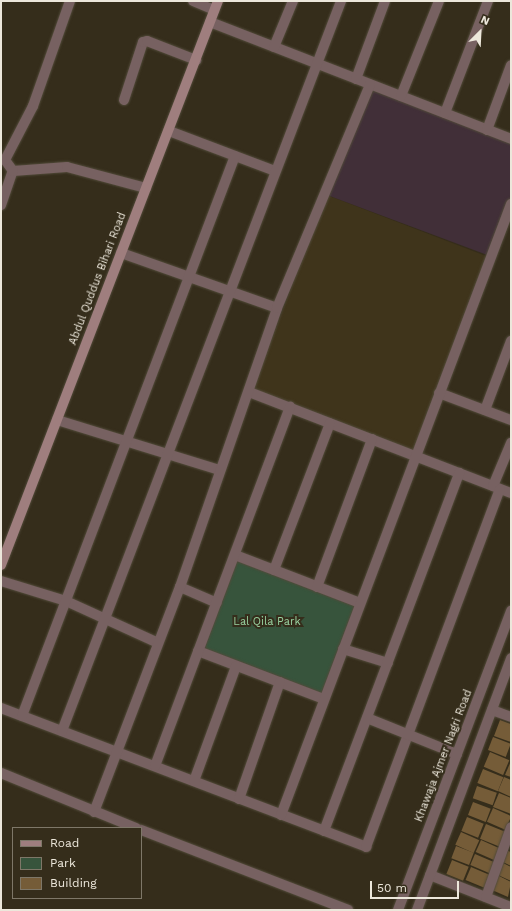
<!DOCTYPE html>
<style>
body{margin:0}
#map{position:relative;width:512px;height:911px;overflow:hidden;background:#352d1b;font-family:"Work Sans",sans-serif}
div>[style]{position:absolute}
.built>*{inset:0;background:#3f341b;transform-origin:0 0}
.education>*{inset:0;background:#412f38}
.green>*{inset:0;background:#37543c;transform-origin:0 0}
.building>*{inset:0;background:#755c38;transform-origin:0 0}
.roads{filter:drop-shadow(0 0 1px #524b3a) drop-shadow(0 0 1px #524b3a)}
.minor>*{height:10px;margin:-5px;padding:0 5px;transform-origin:5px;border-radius:5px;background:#776161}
.tertiary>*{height:10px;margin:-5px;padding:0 5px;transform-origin:5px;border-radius:5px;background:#776161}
.secondary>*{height:10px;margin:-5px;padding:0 5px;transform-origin:5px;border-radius:5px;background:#9f7e7e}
span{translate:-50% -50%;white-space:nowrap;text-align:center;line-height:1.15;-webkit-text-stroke:4px #352d1b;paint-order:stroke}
.street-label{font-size:11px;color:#ece7db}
.park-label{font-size:11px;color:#98d2a0}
.frame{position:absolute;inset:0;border:2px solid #ece7db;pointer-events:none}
.legend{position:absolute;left:12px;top:827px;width:130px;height:72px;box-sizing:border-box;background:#352d1b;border:1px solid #7e7768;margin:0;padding:5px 7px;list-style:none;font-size:12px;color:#ece7db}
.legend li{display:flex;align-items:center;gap:8px;height:20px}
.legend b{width:20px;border:1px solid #7e7768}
.north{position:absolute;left:460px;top:12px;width:40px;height:40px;-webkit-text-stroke:3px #352d1b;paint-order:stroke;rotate:24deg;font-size:11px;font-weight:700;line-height:16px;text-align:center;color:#ece7db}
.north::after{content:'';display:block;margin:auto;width:14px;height:18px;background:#ece7db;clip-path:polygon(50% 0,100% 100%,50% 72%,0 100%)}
.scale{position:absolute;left:370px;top:881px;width:89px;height:18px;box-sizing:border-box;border:2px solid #ece7db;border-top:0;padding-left:5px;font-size:12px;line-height:14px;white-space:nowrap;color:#ece7db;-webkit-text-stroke:3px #352d1b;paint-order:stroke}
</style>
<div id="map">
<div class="built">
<i style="left:327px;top:195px;width:174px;height:211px;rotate:21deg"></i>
</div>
<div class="education">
<i style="clip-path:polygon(370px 85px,511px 139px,511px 203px,490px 256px,327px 195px)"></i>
</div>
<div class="green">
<i style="left:235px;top:555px;width:134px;height:103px;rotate:21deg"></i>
</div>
<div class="building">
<i style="clip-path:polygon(500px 720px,511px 724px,511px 742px,494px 736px)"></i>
<i style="left:493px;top:737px;width:19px;height:14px;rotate:21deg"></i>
<i style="left:490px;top:752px;width:21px;height:16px;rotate:23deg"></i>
<i style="clip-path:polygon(511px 761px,511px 777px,505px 775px)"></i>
<i style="left:483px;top:769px;width:22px;height:15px;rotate:22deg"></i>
<i style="clip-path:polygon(504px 777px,511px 780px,511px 797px,498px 791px)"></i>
<i style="left:477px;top:786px;width:21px;height:13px;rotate:19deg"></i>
<i style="clip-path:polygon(499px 793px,511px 798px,511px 814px,493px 807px)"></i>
<i style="left:473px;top:802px;width:19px;height:14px;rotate:21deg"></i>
<i style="left:493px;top:808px;width:20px;height:15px;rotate:24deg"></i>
<i style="left:467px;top:817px;width:18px;height:15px;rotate:22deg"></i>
<i style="left:486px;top:824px;width:22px;height:16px;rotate:22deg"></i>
<i style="left:461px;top:832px;width:20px;height:14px;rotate:24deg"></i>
<i style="left:481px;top:840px;width:20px;height:13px;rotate:24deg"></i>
<i style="left:456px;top:846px;width:19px;height:13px;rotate:21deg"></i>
<i style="clip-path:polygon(508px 851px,511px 852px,511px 866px,503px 862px)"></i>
<i style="left:475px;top:854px;width:21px;height:12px;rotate:23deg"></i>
<i style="left:452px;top:860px;width:18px;height:15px;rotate:22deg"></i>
<i style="clip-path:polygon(503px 863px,511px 867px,511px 881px,498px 875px)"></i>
<i style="left:471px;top:867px;width:21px;height:14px;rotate:23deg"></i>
<i style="clip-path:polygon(499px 876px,511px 882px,508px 897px,492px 890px)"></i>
</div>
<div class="roads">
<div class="minor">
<i style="left:193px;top:1px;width:23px;rotate:23deg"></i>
<i style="left:210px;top:22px;width:323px;rotate:21.2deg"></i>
<i style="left:274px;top:47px;width:50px;rotate:-67.6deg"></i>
<i style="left:356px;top:79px;width:83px;rotate:-69.6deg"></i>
<i style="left:401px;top:96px;width:102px;rotate:-68.2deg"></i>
<i style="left:124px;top:100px;width:61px;rotate:-71.9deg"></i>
<i style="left:143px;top:42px;width:4px;rotate:-14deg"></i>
<i style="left:147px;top:41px;width:53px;rotate:21.2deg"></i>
<i style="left:445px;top:113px;width:120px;rotate:-69deg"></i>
<i style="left:487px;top:130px;width:69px;rotate:-69.7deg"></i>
<i style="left:169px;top:131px;width:113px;rotate:20.7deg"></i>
<i style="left:13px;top:171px;width:54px;rotate:-4.2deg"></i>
<i style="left:67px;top:167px;width:82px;rotate:14.9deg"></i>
<i style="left:1px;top:205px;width:36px;rotate:-71deg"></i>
<i style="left:13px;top:171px;width:14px;rotate:-126deg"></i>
<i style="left:5px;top:160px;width:61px;rotate:-62.6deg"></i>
<i style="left:33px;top:106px;width:111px;rotate:-70.6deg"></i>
<i style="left:121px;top:253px;width:165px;rotate:19.4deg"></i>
<i style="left:249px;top:392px;width:281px;rotate:21.1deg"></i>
<i style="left:439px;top:393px;width:77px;rotate:20.6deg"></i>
<i style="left:485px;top:410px;width:74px;rotate:-69.4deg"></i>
<i style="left:57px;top:420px;width:170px;rotate:17.1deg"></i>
<i style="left:493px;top:486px;width:47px;rotate:-67.3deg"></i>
<i style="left:235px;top:555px;width:134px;rotate:21deg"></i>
<i style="left:274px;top:570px;width:157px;rotate:-69.1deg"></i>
<i style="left:1px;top:581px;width:68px;rotate:17.1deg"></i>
<i style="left:66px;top:601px;width:101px;rotate:24.5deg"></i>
<i style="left:180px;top:587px;width:40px;rotate:23.4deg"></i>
<i style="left:317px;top:587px;width:158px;rotate:-69.6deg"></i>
<i style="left:343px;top:649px;width:47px;rotate:17.3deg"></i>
<i style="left:198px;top:651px;width:135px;rotate:20.9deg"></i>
<i style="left:1px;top:708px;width:391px;rotate:20.8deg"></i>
<i style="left:366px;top:847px;width:382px;rotate:-69.5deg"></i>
<i style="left:492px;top:710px;width:20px;rotate:20deg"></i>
<i style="left:22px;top:716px;width:599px;rotate:-69.18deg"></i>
<i style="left:367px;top:718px;width:97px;rotate:21.8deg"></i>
<i style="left:62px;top:731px;width:781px;rotate:-69.08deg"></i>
<i style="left:155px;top:766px;width:384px;rotate:-69.4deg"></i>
<i style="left:194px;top:781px;width:122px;rotate:-69.9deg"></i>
<i style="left:239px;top:799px;width:124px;rotate:-70.7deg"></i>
<i style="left:94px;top:812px;width:241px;rotate:-69.1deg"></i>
<i style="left:180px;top:587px;width:295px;rotate:-70.8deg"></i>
<i style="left:277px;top:308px;width:242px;rotate:-67.4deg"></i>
<i style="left:281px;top:815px;width:653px;rotate:-69.37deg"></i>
<i style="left:324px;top:831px;width:383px;rotate:-69.3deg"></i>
<i style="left:430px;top:875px;width:87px;rotate:21.6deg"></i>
<i style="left:486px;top:897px;width:74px;rotate:-70.3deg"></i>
</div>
<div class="tertiary">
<i style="left:1px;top:773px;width:146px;rotate:22.2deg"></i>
<i style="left:141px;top:830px;width:222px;rotate:21.1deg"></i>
<i style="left:398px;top:910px;width:320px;rotate:-69.3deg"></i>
<i style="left:417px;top:910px;width:269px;rotate:-69.5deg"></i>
</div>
<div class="secondary">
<i style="left:1px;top:565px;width:604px;rotate:-68.96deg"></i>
</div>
</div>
<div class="street-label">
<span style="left:98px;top:279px;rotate:-69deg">Abdul Quddus Bihari Road</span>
<span style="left:444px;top:756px;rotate:-69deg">Khawaja Ajmer Nagri Road</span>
</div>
<div class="park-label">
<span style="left:267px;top:622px">Lal Qila Park</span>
</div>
<div class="frame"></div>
<ul class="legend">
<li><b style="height:5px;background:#9f7e7e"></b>Road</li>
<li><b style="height:11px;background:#37543c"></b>Park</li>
<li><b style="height:11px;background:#755c38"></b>Building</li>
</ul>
<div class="north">N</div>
<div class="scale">50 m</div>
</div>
